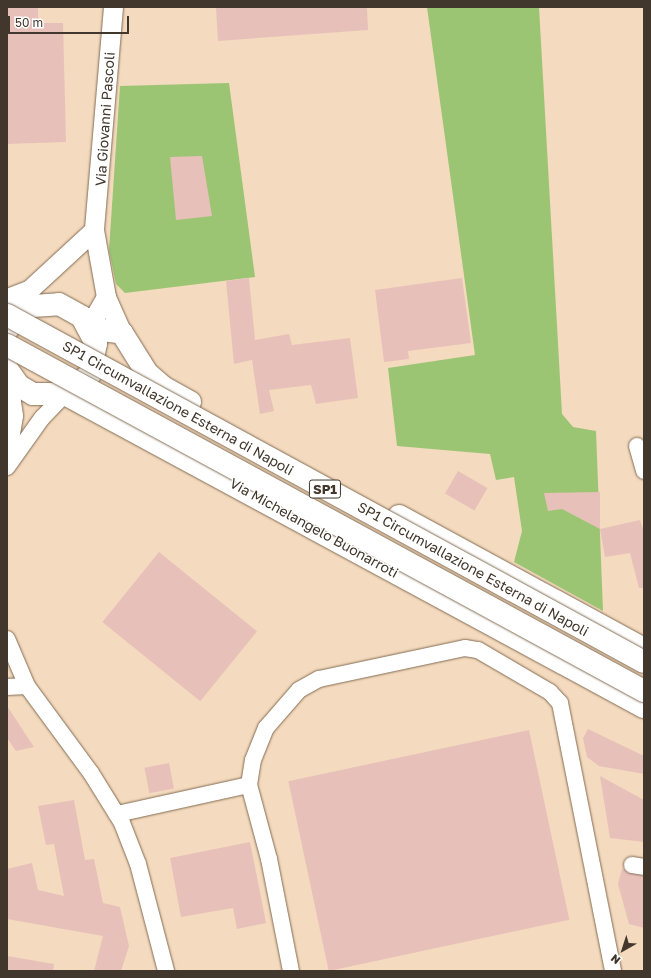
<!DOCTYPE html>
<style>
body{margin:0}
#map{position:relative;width:651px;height:978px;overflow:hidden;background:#f4dabe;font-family:"Golos Text",sans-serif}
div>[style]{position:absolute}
.green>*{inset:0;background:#9bc573}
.building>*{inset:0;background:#e8c0ba;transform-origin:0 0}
.roads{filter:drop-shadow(0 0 1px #836c53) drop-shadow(0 0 1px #836c53)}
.minor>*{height:16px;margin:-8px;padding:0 8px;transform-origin:8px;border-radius:8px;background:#fff}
.tertiary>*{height:19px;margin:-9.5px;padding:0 9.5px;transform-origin:9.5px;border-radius:9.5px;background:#fff}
.primary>*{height:22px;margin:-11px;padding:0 11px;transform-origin:11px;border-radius:11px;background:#fff}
.bridges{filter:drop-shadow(0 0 1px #836c53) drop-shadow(0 0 1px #836c53)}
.trunk-bridge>*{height:22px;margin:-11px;padding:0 11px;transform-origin:11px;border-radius:11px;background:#fff}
span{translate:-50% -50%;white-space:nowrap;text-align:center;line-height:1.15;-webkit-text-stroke:3px #fff;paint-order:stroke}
.shield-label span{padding:1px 3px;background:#fff;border:1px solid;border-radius:3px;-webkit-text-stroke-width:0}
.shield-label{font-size:13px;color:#41372c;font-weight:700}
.street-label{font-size:14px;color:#41372c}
.frame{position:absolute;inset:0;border:8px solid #41372c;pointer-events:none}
.north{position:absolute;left:603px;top:930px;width:40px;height:40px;-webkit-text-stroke:3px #fff;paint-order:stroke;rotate:219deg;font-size:11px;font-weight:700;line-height:16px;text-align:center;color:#41372c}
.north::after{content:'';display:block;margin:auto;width:14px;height:18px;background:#41372c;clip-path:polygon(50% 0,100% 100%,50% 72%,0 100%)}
.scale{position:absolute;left:8px;top:16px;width:121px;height:18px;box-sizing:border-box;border:2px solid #41372c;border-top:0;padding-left:5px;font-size:12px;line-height:14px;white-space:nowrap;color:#41372c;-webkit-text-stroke:3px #fff;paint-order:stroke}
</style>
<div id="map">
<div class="green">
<i style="clip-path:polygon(427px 7px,539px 7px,562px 414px,573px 427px,596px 431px,603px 611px,514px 562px,522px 531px,514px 477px,496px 480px,490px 454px,397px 446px,388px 368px,475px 355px)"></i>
<i style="clip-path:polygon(229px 83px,255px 277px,125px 293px,116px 284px,109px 250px,120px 86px)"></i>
</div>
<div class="building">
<i style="clip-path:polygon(7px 7px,38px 7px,38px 23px,63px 23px,66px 142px,7px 144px)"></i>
<i style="clip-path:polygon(216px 7px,367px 7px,368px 30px,218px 41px)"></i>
<i style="clip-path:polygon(202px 156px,212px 216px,176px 220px,170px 157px)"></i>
<i style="clip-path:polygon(249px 278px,255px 340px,289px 334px,292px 345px,350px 338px,358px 398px,316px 404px,311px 385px,269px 390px,274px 411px,260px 414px,252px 360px,234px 364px,226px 281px)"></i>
<i style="clip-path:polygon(462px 278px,471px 343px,408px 351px,409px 359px,384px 362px,375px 290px)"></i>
<i style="left:458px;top:471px;width:34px;height:26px;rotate:30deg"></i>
<i style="clip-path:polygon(600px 492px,600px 529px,562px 509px,548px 511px,544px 493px)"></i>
<i style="clip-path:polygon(640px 520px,644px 532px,644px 588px,639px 588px,630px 553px,605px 557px,600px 529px)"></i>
<i style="left:159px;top:552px;width:126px;height:90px;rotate:39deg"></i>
<i style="clip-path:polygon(7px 706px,34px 747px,16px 751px,7px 738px)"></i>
<i style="clip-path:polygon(588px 729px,644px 756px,644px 774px,599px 766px,587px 757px,583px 738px)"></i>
<i style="left:529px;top:730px;width:194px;height:246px;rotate:78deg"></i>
<i style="left:169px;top:763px;width:26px;height:25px;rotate:79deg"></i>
<i style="clip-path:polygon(600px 776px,644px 800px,644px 842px,610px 838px)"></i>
<i style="clip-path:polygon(74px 800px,85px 860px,94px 859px,103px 903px,120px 907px,129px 946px,121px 971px,94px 971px,103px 936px,7px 919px,7px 869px,32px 863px,38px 890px,64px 896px,54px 844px,46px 845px,38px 806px)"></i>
<i style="clip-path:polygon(250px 842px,266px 923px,237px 929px,233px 908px,181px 917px,170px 858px)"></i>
<i style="clip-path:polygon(622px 869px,644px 876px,644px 928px,629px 924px,618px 884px)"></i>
<i style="clip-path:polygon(7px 956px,54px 964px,53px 971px,7px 971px)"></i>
</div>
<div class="roads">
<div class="minor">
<i style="left:637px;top:446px;width:26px;rotate:74deg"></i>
<i style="left:7px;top:463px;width:48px;rotate:-80.3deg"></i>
<i style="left:15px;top:416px;width:42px;rotate:-98.1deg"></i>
<i style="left:7px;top:467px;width:60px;rotate:-54.5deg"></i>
<i style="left:42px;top:418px;width:33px;rotate:-46deg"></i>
<i style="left:7px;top:639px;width:51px;rotate:66.9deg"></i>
<i style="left:27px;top:686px;width:108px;rotate:53.7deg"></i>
<i style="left:91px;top:773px;width:59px;rotate:58.2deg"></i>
<i style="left:122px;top:823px;width:44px;rotate:68.7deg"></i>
<i style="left:138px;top:864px;width:111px;rotate:75.3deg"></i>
<i style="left:7px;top:687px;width:20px;rotate:-3deg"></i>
<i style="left:117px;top:814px;width:135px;rotate:-12.4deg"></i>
<i style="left:632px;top:865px;width:12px;rotate:9deg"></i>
<i style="left:291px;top:971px;width:114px;rotate:-101.1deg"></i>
<i style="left:269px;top:859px;width:77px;rotate:-105.1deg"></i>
<i style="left:249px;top:785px;width:25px;rotate:-81deg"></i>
<i style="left:253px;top:760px;width:35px;rotate:-68deg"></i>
<i style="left:266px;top:728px;width:50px;rotate:-49deg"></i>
<i style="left:299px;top:690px;width:23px;rotate:-29deg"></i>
<i style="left:319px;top:679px;width:149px;rotate:-12deg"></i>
<i style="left:465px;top:648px;width:13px;rotate:9deg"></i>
<i style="left:478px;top:650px;width:83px;rotate:30.3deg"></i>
<i style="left:550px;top:692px;width:15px;rotate:48deg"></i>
<i style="left:560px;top:703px;width:273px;rotate:78.8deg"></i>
</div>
<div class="tertiary">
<i style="left:113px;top:7px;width:224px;rotate:94.9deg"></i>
<i style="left:94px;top:230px;width:68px;rotate:79.8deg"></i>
<i style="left:106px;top:297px;width:39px;rotate:66deg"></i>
<i style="left:7px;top:298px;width:25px;rotate:-21deg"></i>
<i style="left:30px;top:289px;width:87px;rotate:-42.7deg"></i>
<i style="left:88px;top:328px;width:36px;rotate:-60deg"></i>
</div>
<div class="primary">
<i style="left:7px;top:300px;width:21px;rotate:29deg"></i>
<i style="left:88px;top:328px;width:34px;rotate:8deg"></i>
<i style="left:122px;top:333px;width:47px;rotate:58deg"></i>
<i style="left:147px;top:373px;width:21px;rotate:41deg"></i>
<i style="left:163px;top:387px;width:31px;rotate:29deg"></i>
<i style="left:7px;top:330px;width:23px;rotate:-52deg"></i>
<i style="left:21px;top:312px;width:13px;rotate:-27deg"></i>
<i style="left:33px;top:306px;width:26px;rotate:-4deg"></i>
<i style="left:59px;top:304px;width:26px;rotate:29deg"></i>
<i style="left:82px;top:317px;width:30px;rotate:62deg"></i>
<i style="left:96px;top:343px;width:32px;rotate:101deg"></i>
<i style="left:90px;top:374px;width:32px;rotate:141deg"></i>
<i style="left:65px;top:394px;width:32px;rotate:180deg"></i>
<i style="left:33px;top:394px;width:16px;rotate:-150deg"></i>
<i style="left:19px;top:386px;width:21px;rotate:-125deg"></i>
<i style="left:65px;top:394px;width:658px;rotate:28.4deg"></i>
<i style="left:399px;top:516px;width:279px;rotate:28.5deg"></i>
</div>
</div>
<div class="bridges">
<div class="trunk-bridge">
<i style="left:7px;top:315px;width:725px;rotate:28.58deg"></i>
<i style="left:7px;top:345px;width:725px;rotate:28.51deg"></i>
</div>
</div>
<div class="shield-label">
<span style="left:325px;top:489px">SP1</span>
</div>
<div class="street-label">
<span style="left:105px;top:119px;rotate:-86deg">Via Giovanni Pascoli</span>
<span style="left:178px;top:408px;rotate:29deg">SP1 Circumvallazione Esterna di Napoli</span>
<span style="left:314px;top:528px;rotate:29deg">Via Michelangelo Buonarroti</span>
<span style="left:473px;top:569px;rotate:29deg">SP1 Circumvallazione Esterna di Napoli</span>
</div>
<div class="frame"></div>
<div class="north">N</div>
<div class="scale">50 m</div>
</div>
